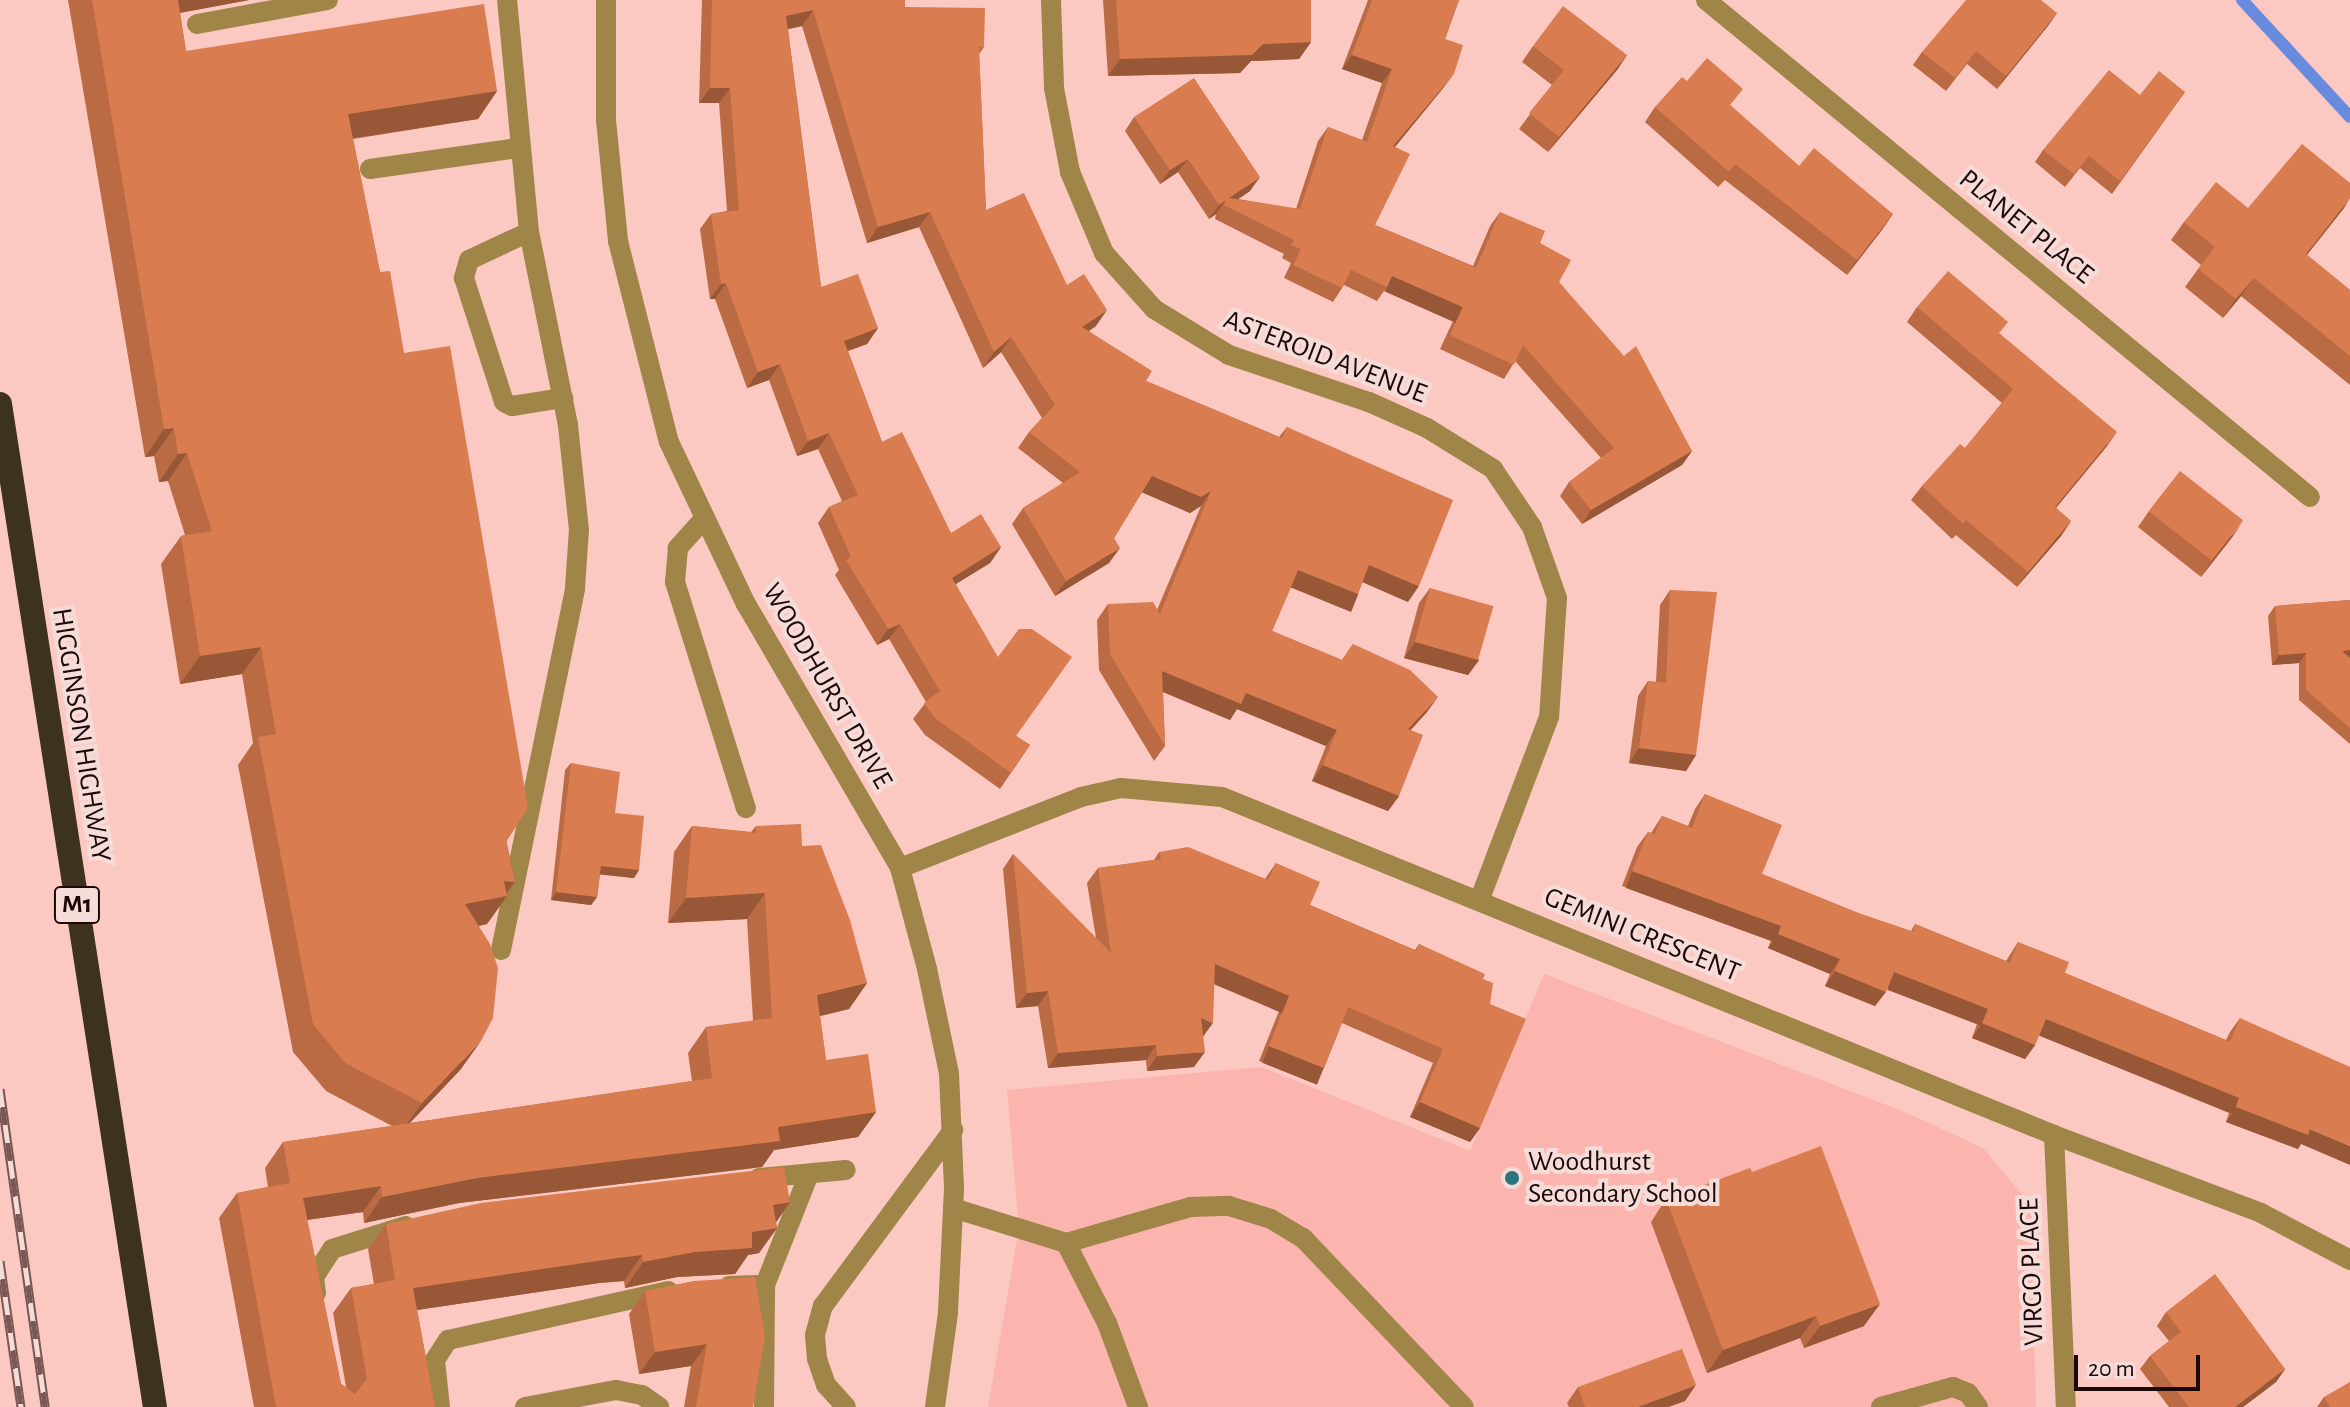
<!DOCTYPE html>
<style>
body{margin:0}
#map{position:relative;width:2350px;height:1407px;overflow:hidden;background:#fbc8c2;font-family:"Alegreya Sans",sans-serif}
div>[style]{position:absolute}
.built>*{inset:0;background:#fbb5ae}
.stream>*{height:12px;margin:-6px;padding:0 6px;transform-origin:6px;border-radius:6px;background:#688bdd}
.lane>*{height:20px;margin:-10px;padding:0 10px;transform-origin:10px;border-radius:10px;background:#a08549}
.street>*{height:20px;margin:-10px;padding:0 10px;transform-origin:10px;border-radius:10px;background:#a08549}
.highway>*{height:24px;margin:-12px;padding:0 12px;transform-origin:12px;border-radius:12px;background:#3d331d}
.rail>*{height:9px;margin-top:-4.5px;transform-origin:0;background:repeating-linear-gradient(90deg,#f6dcd9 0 18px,#785754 0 36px);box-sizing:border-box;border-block:2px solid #785754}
.wall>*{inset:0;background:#bb6b44}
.shaded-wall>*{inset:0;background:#985737;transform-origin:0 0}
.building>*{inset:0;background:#d97c4f;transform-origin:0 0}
.dots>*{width:22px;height:22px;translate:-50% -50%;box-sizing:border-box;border:4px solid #f6dcd9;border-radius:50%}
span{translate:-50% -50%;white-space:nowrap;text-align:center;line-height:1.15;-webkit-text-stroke:8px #f6dcd9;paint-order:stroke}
.shield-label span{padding:2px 6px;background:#f6dcd9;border:2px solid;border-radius:6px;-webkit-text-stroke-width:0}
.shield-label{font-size:26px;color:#1c0807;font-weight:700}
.street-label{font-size:28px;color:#1c0807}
.poi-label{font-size:28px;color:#1c0807}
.left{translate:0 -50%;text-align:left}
.scale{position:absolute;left:2074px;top:1355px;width:126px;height:36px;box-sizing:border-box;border:4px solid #1c0807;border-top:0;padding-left:10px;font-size:24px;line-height:28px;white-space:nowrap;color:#1c0807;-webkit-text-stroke:6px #f6dcd9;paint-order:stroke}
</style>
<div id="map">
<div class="built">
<i style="clip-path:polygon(1544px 974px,1905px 1112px,1983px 1148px,2031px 1205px,2036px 1407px,988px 1407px,1019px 1228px,1007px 1090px,1261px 1067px,1470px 1151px)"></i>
</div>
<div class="stream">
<i style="left:2242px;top:0;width:159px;rotate:47.3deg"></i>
</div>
<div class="lane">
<i style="left:197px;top:24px;width:133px;rotate:-10.4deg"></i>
<i style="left:370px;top:169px;width:149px;rotate:-8.1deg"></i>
<i style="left:529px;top:232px;width:66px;rotate:155deg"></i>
<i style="left:469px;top:260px;width:19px;rotate:106deg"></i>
<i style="left:464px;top:278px;width:130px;rotate:72.1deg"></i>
<i style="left:504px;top:402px;width:9px;rotate:27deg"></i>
<i style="left:512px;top:406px;width:52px;rotate:-8.9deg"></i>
<i style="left:703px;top:520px;width:38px;rotate:132deg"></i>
<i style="left:678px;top:548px;width:34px;rotate:95deg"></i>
<i style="left:675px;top:582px;width:237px;rotate:72.6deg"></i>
<i style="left:501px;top:950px;width:369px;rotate:-78.4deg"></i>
<i style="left:575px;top:588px;width:58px;rotate:-86.1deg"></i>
<i style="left:579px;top:530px;width:106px;rotate:-96deg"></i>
<i style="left:568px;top:425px;width:197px;rotate:-101.4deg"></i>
<i style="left:529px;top:232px;width:233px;rotate:-95.4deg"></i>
<i style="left:759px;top:1178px;width:87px;rotate:-5.3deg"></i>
<i style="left:953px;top:1208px;width:118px;rotate:17.2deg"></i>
<i style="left:1066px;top:1243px;width:90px;rotate:62.9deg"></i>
<i style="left:1107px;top:1323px;width:90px;rotate:69.7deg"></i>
<i style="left:1066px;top:1243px;width:130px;rotate:-16.1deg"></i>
<i style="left:1191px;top:1207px;width:38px;rotate:-2deg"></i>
<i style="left:1229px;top:1206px;width:44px;rotate:17.2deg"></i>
<i style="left:1271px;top:1219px;width:37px;rotate:31deg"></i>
<i style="left:1303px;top:1238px;width:233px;rotate:46.4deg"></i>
<i style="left:729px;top:1286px;width:36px;rotate:-2deg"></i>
<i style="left:316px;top:1293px;width:16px;rotate:-97deg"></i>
<i style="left:314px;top:1277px;width:33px;rotate:-57deg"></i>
<i style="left:332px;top:1249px;width:77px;rotate:-17.3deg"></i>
<i style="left:440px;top:1407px;width:47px;rotate:-96.1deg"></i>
<i style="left:435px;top:1360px;width:24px;rotate:-57deg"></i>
<i style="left:448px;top:1340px;width:226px;rotate:-12.5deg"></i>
<i style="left:525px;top:1407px;width:93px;rotate:-10.6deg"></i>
<i style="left:616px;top:1390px;width:26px;rotate:11deg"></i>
<i style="left:642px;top:1395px;width:21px;rotate:35deg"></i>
<i style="left:764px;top:1407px;width:122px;rotate:-89.5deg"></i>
<i style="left:765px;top:1285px;width:119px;rotate:-68.4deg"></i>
<i style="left:846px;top:1407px;width:30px;rotate:-132deg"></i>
<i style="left:826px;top:1385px;width:28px;rotate:-109deg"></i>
<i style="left:817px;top:1359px;width:24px;rotate:-95deg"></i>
<i style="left:815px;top:1335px;width:30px;rotate:-75deg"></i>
<i style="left:823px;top:1306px;width:219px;rotate:-53.5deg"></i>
<i style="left:1881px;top:1407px;width:75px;rotate:-15.5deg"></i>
<i style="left:1953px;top:1387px;width:16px;rotate:22deg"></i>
<i style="left:1968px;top:1393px;width:17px;rotate:54deg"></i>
</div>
<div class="street">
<i style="left:606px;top:0;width:120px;rotate:90deg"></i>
<i style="left:606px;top:120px;width:122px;rotate:84.3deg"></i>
<i style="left:618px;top:241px;width:207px;rotate:75.8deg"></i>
<i style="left:669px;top:442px;width:179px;rotate:64.6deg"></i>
<i style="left:746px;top:604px;width:306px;rotate:59.7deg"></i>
<i style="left:900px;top:868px;width:105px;rotate:75deg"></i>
<i style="left:927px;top:969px;width:106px;rotate:78.1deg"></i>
<i style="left:949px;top:1073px;width:116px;rotate:87.5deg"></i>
<i style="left:954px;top:1189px;width:124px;rotate:92.8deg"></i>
<i style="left:948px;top:1313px;width:95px;rotate:97.9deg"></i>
<i style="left:1051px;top:0;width:88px;rotate:88deg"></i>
<i style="left:1054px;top:88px;width:86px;rotate:79.2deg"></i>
<i style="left:1070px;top:172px;width:88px;rotate:67.2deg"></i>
<i style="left:1104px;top:253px;width:75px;rotate:48.2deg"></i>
<i style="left:1154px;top:309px;width:88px;rotate:31.5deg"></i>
<i style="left:1229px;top:355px;width:148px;rotate:18.6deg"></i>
<i style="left:1369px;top:402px;width:64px;rotate:24.1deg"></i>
<i style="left:1427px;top:428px;width:78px;rotate:31.8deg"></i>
<i style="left:1493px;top:469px;width:70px;rotate:56.1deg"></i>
<i style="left:1532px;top:527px;width:75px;rotate:70.6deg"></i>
<i style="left:1557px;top:598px;width:119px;rotate:93.8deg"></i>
<i style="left:1549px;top:717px;width:195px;rotate:110.8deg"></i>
<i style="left:1706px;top:0;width:782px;rotate:39.45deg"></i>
<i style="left:900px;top:868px;width:194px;rotate:-21.4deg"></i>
<i style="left:1081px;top:797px;width:41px;rotate:-12.7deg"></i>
<i style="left:1121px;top:788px;width:101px;rotate:5.1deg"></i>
<i style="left:1222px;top:797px;width:898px;rotate:22.11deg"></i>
<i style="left:2054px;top:1135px;width:221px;rotate:20.6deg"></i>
<i style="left:2261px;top:1213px;width:101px;rotate:27.8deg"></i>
<i style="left:2054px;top:1135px;width:272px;rotate:87.5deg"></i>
</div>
<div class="highway">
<i style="left:0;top:404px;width:1015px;rotate:81.22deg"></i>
</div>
<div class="rail">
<i style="left:0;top:1089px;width:321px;rotate:81.9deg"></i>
<i style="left:0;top:1261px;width:148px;rotate:81.8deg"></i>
</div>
<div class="wall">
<i style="clip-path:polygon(68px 0,249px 0,180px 13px,186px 51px,497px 91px,478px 119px,353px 139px,380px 272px,404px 353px,515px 882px,506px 894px,507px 896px,487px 924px,479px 926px,461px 1069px,410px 1123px,692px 1081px,688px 1053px,706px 1027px,753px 1021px,747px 919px,668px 923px,674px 852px,692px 826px,751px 832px,756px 826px,802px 846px,867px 983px,849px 1009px,820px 1016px,826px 1060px,876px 1112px,858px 1137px,774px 1150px,762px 1167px,459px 1203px,364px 1223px,363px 1212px,307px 1220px,341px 1384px,346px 1387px,333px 1313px,351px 1288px,374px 1284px,368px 1249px,386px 1224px,790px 1202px,776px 1222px,777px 1228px,759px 1253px,748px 1255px,735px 1274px,677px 1277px,625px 1288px,624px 1281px,599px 1283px,417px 1310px,435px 1407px,254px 1407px,219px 1218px,237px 1193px,268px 1187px,265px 1168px,283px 1142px,392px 1126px,326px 1091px,293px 1052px,238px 765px,253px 743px,242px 674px,180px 684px,161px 564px,181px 536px,185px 535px,168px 481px,159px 482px,154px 456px,145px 457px)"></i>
<i style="clip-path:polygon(702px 0,905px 0,905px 7px,984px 47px,979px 54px,986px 210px,1067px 285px,1096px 326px,1089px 331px,1146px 381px,1279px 437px,1287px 427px,1408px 602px,1362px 582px,1358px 594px,1347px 610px,1291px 587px,1272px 631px,1342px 660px,1353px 644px,1427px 712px,1411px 730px,1399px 796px,1388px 811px,1312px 781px,1326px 746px,1237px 709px,1230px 720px,1163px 692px,1165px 746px,1154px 761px,1099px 670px,1097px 620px,1108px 604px,1157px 610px,1201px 506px,1190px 513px,1142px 492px,1114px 538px,1109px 563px,1055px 596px,1012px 524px,1023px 508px,1063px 483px,1018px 448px,1029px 432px,1042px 418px,1001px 352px,983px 368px,919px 227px,867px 243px,802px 26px,788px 29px,821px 287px,878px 328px,867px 344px,848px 351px,882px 442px,951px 533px,1001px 547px,990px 563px,956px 584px,1016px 736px,1030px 745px,1000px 789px,925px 735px,913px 719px,926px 702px,889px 639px,877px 645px,835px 575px,839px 570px,818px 523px,829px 507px,842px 501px,818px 449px,797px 456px,769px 380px,747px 388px,715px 299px,710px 299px,700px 229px,711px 214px,727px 211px,719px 103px,699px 103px)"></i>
<i style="clip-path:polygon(1103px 0,1311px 0,1311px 42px,1299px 59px,1251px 61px,1240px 73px,1108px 76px)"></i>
<i style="clip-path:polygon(1368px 0,1459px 0,1445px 39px,1444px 87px,1395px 147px,1375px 225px,1473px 266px,1490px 226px,1500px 212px,1540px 243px,1559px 282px,1692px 451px,1682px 465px,1582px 524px,1560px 496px,1569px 482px,1601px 458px,1515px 361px,1504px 379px,1440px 349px,1453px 321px,1384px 291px,1377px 301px,1344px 285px,1333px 302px,1284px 278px,1291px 263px,1282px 258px,1284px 254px,1215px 219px,1216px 214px,1209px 219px,1178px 172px,1160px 184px,1125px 131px,1134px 117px,1250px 191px,1238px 199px,1296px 209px,1318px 141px,1328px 127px,1362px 140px,1382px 83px,1342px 69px)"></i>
<i style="clip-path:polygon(2057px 13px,1997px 89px,1967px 64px,1946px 91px,1913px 65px,1922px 52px)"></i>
<i style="clip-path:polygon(1533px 46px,1627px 55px,1617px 70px,1548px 152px,1519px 129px,1552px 85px,1522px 62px)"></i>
<i style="clip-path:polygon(1687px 81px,1731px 106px,1799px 166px,1893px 214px,1847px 275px,1725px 180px,1718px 187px,1645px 122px,1655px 107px)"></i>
<i style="clip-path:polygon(2185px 92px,2112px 194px,2080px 168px,2065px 187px,2035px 162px,2043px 150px,2140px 95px)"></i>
<i style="clip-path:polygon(2248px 208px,2344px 208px,2307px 255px,2350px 290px,2350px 385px,2241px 296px,2223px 318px,2185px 287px,2201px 265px,2171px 240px,2184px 222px)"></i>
<i style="clip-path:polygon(1917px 307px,2000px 334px,2107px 446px,2056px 508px,2071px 521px,2061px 536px,2017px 587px,1956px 535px,1952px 539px,1911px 500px,1922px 486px,1965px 448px,2002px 403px,1907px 322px)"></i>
<i style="clip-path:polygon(2149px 511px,2233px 536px,2201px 577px,2138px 527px)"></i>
<i style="clip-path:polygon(1430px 588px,1479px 660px,1468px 675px,1404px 658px,1419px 603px)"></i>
<i style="clip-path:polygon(1670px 590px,1696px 755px,1686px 771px,1629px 763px,1638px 696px,1648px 681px,1656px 682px,1660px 605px)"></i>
<i style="clip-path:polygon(2350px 600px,2350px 744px,2299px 700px,2299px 663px,2272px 665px,2268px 616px,2275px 606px)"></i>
<i style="clip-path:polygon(571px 763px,615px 813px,639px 870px,634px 878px,600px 874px,597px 897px,591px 905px,551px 900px,565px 770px)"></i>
<i style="clip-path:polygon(1705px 794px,1762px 874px,1858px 913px,1911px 931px,1915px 924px,2006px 961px,2018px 942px,2065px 973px,2226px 1040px,2230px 1032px,2240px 1018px,2301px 1144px,2298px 1149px,2226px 1122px,2229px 1113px,2039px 1035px,2035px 1045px,2025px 1059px,1972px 1038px,1977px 1024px,1887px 988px,1875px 1006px,1825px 986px,1830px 974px,1768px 948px,1771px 941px,1622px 886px,1637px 847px,1648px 832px,1651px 833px,1662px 816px,1688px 826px,1695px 809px)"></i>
<i style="clip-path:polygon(1159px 852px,1265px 879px,1276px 863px,1310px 905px,1415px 950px,1419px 944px,1483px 979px,1490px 1004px,1480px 1128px,1470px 1142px,1410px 1117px,1433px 1063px,1342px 1023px,1324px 1068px,1314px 1083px,1259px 1061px,1279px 1011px,1214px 983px,1203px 1037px,1194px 1067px,1147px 1071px,1146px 1060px,1048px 1068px,1038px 1006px,1016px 1008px,1003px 869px,1013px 854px,1096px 938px,1087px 883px,1098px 868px,1154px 860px)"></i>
<i style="clip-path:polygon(1752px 1172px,1864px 1326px,1804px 1348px,1800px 1338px,1707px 1373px,1651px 1222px,1666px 1199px)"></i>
<i style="clip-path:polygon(695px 1281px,753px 1407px,684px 1407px,691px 1366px,639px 1374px,629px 1314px,645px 1291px)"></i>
<i style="clip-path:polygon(2166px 1312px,2285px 1369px,2276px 1382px,2243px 1407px,2169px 1407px,2140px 1369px,2150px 1356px,2169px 1341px,2157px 1326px)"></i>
<i style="clip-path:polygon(1578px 1387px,1685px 1401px,1668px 1407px,1569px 1407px,1567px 1403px)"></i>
<i style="clip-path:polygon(2324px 1397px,2350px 1407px,2317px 1407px)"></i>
</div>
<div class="shaded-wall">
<i style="clip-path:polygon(169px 0,249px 0,157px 17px)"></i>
<i style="clip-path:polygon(813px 10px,802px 26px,775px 32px,786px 16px)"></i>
<i style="clip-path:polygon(2057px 13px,2048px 26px,1997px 89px,2006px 76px)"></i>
<i style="clip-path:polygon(1311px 42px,1299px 59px,1251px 61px,1240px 73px,1108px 76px,1120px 59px,1263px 44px)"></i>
<i style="clip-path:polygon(1352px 55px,1392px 69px,1382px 83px,1342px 69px)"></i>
<i style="clip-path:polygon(1627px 55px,1617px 70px,1548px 152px,1559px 137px)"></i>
<i style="clip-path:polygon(1454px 74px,1444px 87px,1384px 160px,1393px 146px)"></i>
<i style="clip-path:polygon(710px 88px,730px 88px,719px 103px,699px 103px)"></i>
<i style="clip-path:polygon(497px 91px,478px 119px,328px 142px,348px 114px)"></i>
<i style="clip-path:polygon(1188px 159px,1178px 172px,1160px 184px,1170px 170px)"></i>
<i style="clip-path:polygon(1260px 177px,1250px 191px,1227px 207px,1229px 198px)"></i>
<i style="clip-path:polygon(2350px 198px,2344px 208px,2293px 272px,2306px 254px)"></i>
<i style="clip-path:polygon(1226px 200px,1216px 214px,1209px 219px,1219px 205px)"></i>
<i style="clip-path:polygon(930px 212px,919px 227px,867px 243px,878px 227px)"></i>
<i style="clip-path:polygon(1893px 214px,1882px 230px,1847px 275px,1857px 260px)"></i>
<i style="left:1392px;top:276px;width:77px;height:17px;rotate:24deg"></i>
<i style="clip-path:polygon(2254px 278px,2241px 296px,2223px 318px,2236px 299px)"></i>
<i style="clip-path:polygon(726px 283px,715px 299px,710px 299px,721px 284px)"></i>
<i style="clip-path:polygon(1107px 310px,1096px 326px,1071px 342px,1082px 327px)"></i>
<i style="clip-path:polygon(878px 328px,867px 344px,833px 356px,844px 341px)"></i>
<i style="clip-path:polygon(1011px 337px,1001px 352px,983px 368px,994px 352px)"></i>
<i style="clip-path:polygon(780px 364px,769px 380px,747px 388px,758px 372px)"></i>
<i style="clip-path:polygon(174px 428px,154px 456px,145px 457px,164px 429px)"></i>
<i style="clip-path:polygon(2117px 432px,2107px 446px,2044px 522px,2055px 507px)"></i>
<i style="clip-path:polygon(829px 433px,818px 449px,797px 456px,808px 441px)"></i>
<i style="clip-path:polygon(1692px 451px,1682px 465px,1582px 524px,1591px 510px)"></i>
<i style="clip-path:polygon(187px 453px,168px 481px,159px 482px,178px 454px)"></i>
<i style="clip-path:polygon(1152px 476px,1211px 491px,1201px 506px,1190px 513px,1141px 492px)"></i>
<i style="clip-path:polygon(2071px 521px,2061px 536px,2017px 587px,2028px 572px)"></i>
<i style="clip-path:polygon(2243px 521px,2233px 536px,2201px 577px,2211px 562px)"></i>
<i style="clip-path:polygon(1001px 547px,990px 563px,941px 593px,952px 578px)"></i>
<i style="clip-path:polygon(1120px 548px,1109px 563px,1055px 596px,1066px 581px)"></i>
<i style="clip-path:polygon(1369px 565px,1419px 586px,1408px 602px,1358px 580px)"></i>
<i style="left:1298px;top:570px;width:65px;height:19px;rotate:22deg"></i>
<i style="clip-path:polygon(900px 624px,889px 639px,877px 645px,888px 629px)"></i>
<i style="clip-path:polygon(1415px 642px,1479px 660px,1468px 675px,1404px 658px)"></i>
<i style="clip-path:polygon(261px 647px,242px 674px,180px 684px,200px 656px)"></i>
<i style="clip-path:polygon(2350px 650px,2350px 660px,2342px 651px)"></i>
<i style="clip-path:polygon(2306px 653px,2299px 663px,2272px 665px,2279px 655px)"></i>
<i style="clip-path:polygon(1162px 671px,1246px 693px,1337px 730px,1326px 746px,1237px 709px,1230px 720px,1151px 687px)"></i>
<i style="clip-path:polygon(1438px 697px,1427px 712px,1397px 744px,1408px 729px)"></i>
<i style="clip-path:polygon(1639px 748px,1696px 755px,1686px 771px,1629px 763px)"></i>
<i style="clip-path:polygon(1323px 765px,1399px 796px,1388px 811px,1312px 781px)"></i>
<i style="clip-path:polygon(601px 866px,639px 870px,634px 878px,595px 874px)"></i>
<i style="left:1632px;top:871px;width:159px;height:18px;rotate:20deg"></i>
<i style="clip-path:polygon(504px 881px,515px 882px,504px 896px,507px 896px,487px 924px,446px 932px,465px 904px)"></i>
<i style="clip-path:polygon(556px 892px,597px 897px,591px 905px,551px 900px)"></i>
<i style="clip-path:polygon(765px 893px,747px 919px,668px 923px,686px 898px)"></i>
<i style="clip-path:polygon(1778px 934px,1840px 959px,1830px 974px,1768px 948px)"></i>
<i style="left:1215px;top:964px;width:81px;height:19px;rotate:23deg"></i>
<i style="clip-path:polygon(1835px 971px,1886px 992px,1875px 1006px,1825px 986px)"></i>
<i style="left:1894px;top:972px;width:101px;height:19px;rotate:21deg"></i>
<i style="clip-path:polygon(867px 983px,849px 1009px,799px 1021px,817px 995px)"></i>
<i style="clip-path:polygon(1048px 991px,1038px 1006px,1016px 1008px,1027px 993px)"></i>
<i style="clip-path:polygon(1201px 1018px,1213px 1023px,1202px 1038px)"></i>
<i style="left:2046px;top:1019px;width:209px;height:18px;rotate:22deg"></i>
<i style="clip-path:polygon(1982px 1023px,2035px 1045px,2025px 1059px,1972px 1038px)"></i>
<i style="clip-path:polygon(481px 1041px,461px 1069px,402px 1131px,422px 1103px)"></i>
<i style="clip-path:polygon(1156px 1045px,1146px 1060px,1048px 1068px,1058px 1053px)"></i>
<i style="left:1269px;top:1046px;width:59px;height:18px;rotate:22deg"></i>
<i style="clip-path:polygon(1205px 1052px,1194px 1067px,1147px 1071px,1157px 1056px)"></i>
<i style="clip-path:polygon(1420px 1102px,1480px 1128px,1470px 1142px,1410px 1117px)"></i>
<i style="clip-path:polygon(2236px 1107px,2310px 1129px,2350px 1146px,2350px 1165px,2301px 1144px,2298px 1149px,2226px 1122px)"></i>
<i style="clip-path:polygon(876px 1112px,858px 1137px,774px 1150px,762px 1167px,459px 1203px,364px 1223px,382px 1197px,477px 1178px,778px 1127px)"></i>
<i style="clip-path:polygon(381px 1186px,363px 1212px,285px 1223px,303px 1198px)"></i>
<i style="clip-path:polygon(790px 1202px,772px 1228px,773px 1205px)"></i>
<i style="clip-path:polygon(777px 1228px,759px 1253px,748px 1255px,735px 1274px,677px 1277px,625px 1288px,643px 1262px,752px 1232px)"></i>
<i style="clip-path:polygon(642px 1255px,624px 1281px,599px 1283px,396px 1313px,413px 1288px,617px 1258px)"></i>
<i style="clip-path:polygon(1880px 1304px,1864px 1326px,1804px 1348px,1820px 1326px)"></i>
<i style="clip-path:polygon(1816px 1316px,1800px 1338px,1707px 1373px,1723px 1350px)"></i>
<i style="clip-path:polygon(707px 1344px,691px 1366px,639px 1374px,655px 1352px)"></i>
<i style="clip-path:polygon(2285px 1369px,2276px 1382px,2243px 1407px,2235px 1407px)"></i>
<i style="clip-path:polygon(1696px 1385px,1685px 1401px,1668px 1407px,1638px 1407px)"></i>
</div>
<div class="building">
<i style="clip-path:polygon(92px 0,178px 0,186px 51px,484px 4px,497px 91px,348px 114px,380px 272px,390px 271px,404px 353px,450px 346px,528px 808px,506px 842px,515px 882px,504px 881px,507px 896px,465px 904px,490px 944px,498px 968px,493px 1018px,481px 1041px,422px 1103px,345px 1063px,313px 1024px,258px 737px,276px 734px,261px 647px,200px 656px,181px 536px,212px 531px,187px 453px,178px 454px,174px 428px,164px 429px)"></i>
<i style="clip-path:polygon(712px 0,905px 0,905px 7px,985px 8px,984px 47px,979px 47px,986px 210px,1024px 193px,1067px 285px,1084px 274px,1107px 310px,1082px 327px,1152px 371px,1146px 381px,1282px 438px,1287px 427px,1453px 500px,1419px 586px,1369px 565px,1358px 594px,1298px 570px,1272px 631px,1342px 660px,1353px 644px,1410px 670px,1438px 697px,1408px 729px,1423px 735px,1399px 796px,1323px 765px,1337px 730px,1246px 693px,1241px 704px,1162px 671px,1165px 746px,1110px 654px,1108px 604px,1153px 602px,1160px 614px,1211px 491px,1201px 497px,1152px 476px,1114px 538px,1120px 548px,1066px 581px,1023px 508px,1080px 472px,1029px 432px,1055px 405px,1011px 337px,994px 352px,930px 212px,878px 227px,813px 10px,786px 16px,821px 287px,858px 274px,878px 328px,844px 341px,882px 442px,902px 432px,951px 533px,981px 514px,1001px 547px,952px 578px,998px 657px,1019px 629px,1032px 629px,1072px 657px,1016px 736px,1030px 745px,1011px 773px,936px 719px,924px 703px,940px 691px,900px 624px,888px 629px,846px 560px,851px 557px,829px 507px,858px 495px,829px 433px,808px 441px,780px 364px,758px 372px,726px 283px,721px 284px,711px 214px,739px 210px,730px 88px,710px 88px)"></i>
<i style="clip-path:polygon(1116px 0,1311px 0,1311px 42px,1263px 44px,1252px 55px,1120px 59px)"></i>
<i style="clip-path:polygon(1372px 0,1459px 0,1445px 39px,1463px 45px,1454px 74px,1393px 146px,1410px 154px,1375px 225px,1476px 268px,1500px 212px,1545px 231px,1540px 243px,1571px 260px,1559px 282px,1624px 356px,1636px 346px,1692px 451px,1591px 510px,1569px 482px,1614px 448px,1523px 345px,1514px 365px,1450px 335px,1463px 307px,1392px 276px,1387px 287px,1351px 270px,1342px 288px,1293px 265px,1301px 249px,1291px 245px,1294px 240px,1224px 205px,1226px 200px,1219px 205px,1188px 159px,1170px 170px,1134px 117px,1194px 78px,1260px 177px,1229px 198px,1300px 209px,1328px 127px,1367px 142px,1392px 69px,1352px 55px)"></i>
<i style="clip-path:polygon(1966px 0,2041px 0,2057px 13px,2006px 76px,1976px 51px,1955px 78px,1922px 52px)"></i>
<i style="clip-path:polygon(1563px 6px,1627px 55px,1559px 137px,1529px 113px,1564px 70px,1533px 46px)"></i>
<i style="clip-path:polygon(1707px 58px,1743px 89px,1730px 105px,1799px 166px,1814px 148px,1893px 214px,1857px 260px,1735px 164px,1729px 172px,1655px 107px,1682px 77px,1687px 81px)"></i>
<i style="clip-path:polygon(2109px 70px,2140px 95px,2159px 71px,2185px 92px,2120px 181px,2089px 156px,2074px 174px,2043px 150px)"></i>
<i style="clip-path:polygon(2302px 144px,2350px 183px,2350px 198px,2306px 254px,2350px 290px,2350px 356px,2254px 278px,2236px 299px,2198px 269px,2215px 247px,2184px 222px,2216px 182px,2248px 208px)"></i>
<i style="clip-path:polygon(1948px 271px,2008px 322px,1999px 333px,2117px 432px,2055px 507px,2071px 521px,2028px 572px,1966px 520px,1963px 524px,1922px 486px,1960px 444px,1965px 448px,2013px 389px,1917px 307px)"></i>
<i style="left:2180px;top:471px;width:80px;height:51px;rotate:38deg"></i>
<i style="left:1430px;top:588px;width:66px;height:56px;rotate:16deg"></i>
<i style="clip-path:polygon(1670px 590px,1717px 592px,1696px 755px,1639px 748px,1648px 681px,1666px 683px)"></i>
<i style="clip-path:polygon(2350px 600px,2350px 650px,2342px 651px,2350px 658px,2350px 728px,2306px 690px,2306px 653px,2279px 655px,2275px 606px)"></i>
<i style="clip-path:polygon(571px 763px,620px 772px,615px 813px,644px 816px,639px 870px,601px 866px,597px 897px,556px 892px)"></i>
<i style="clip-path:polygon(1705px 794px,1782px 825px,1762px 874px,1858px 913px,1913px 932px,1915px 924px,2010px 963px,2018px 942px,2069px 962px,2065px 973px,2230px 1042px,2240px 1018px,2350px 1067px,2350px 1146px,2310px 1129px,2308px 1135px,2236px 1107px,2239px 1098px,2046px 1019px,2035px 1045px,1982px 1023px,1988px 1009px,1894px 972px,1886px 992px,1835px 971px,1840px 959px,1778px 934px,1781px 926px,1632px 871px,1648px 832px,1655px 834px,1662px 816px,1692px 828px)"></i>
<i style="clip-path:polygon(801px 824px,802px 846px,821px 845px,850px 920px,867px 983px,817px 995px,826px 1060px,868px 1054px,876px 1112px,778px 1127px,780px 1141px,477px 1178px,382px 1197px,381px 1186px,303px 1198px,341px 1384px,355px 1394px,367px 1379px,351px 1288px,395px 1280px,386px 1224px,481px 1203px,784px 1167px,790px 1202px,773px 1205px,777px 1228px,752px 1232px,752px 1248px,695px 1252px,643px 1262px,642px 1255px,617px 1258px,413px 1288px,435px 1407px,276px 1407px,237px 1193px,290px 1183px,283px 1142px,712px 1078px,706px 1027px,772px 1018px,765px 893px,686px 898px,692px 826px,756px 833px,756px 826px)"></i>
<i style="clip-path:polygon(1188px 847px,1268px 880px,1276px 863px,1320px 882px,1310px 905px,1416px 951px,1419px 944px,1485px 974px,1483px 979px,1493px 983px,1490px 1004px,1526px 1019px,1480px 1128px,1420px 1102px,1443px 1049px,1348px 1007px,1324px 1068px,1269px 1046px,1289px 996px,1215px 964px,1213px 1023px,1201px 1018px,1205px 1052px,1157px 1056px,1156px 1045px,1058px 1053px,1048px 991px,1027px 993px,1013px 854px,1111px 953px,1098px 868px,1161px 859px,1159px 852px)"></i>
<i style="clip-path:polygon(1821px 1146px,1880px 1304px,1820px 1326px,1816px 1316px,1723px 1350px,1666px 1199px,1750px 1168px,1752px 1172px)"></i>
<i style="clip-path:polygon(2215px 1274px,2285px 1369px,2235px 1407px,2189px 1407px,2150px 1356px,2181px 1332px,2166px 1312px)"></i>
<i style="clip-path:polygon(755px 1277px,765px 1337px,753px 1407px,696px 1407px,707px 1344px,655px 1352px,645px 1291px,695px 1281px)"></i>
<i style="clip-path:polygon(1682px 1349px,1696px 1385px,1638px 1407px,1585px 1407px,1578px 1387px)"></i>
<i style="clip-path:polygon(2350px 1382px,2350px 1407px,2330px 1407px,2324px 1397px)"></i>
</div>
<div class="dots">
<i style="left:1512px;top:1178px;background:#2b747c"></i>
</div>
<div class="shield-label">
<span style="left:77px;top:905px">M1</span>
</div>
<div class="street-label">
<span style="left:2026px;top:227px;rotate:39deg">PLANET PLACE</span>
<span style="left:1325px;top:357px;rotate:21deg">ASTEROID AVENUE</span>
<span style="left:827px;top:686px;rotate:60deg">WOODHURST DRIVE</span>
<span style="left:81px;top:735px;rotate:81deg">HIGGINSON HIGHWAY</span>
<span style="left:1642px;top:935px;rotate:22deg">GEMINI CRESCENT</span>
<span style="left:2032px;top:1272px;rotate:-92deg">VIRGO PLACE</span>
</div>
<div class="poi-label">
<span class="left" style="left:1528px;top:1178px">Woodhurst<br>Secondary School</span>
</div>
<div class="scale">20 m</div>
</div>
